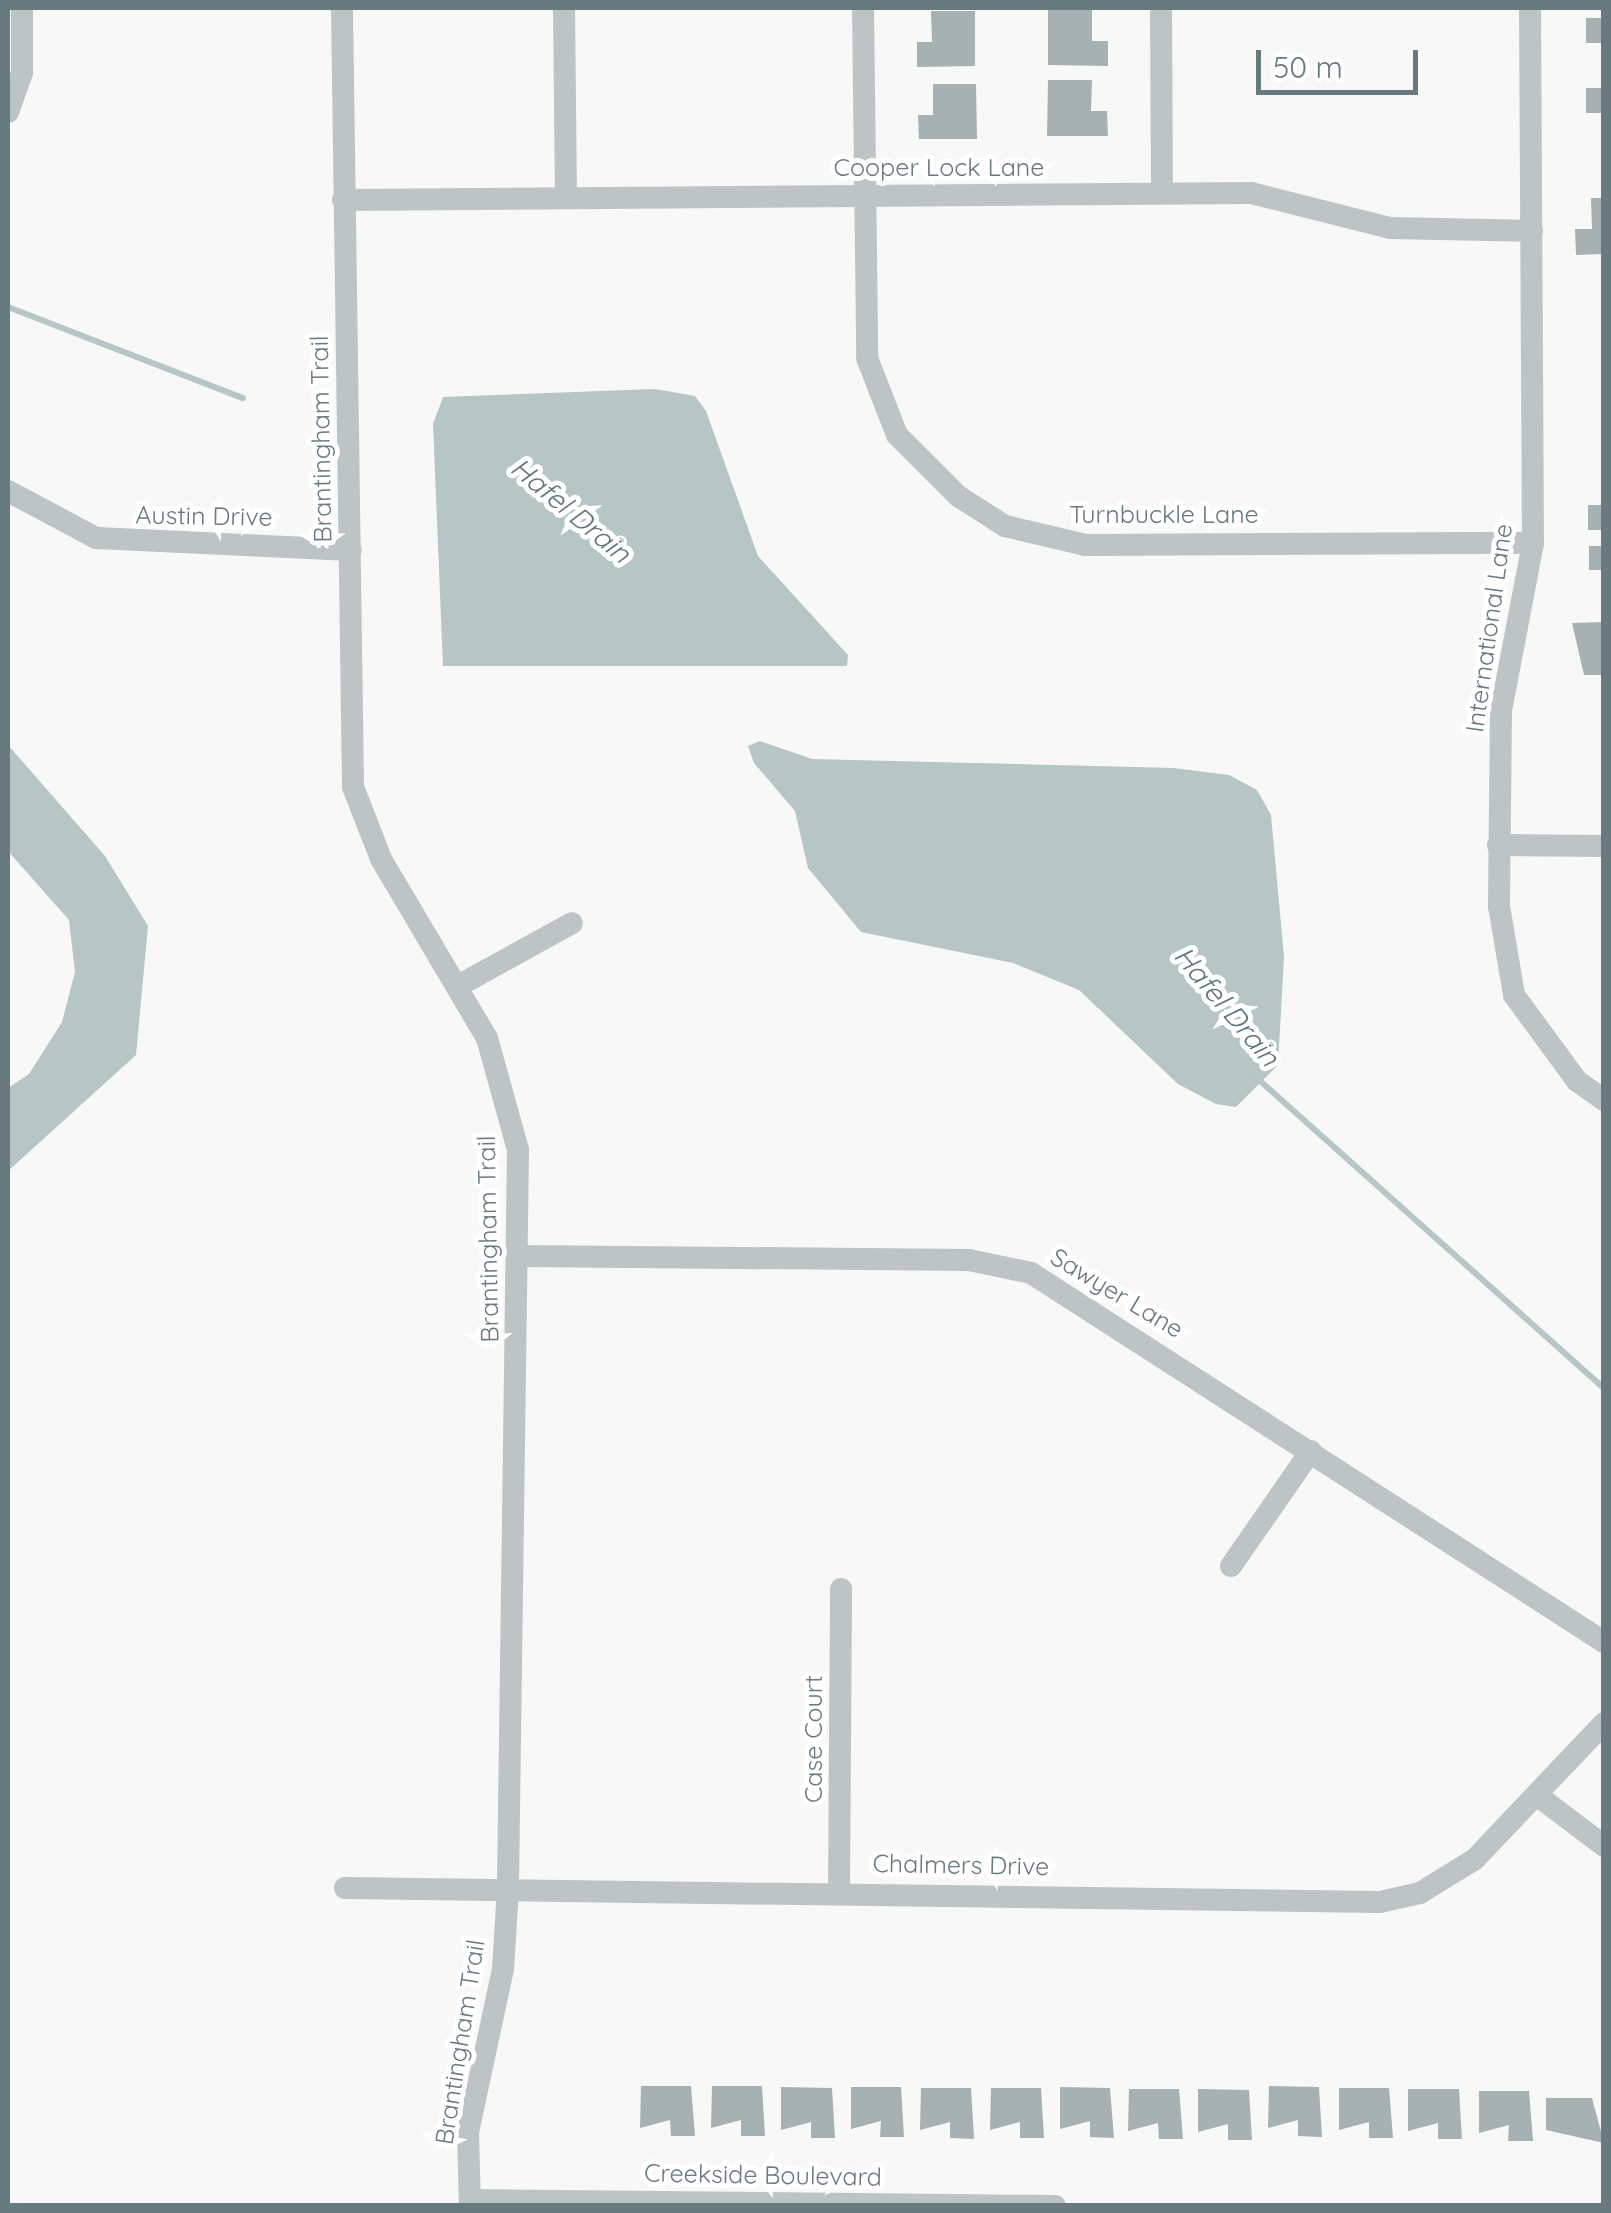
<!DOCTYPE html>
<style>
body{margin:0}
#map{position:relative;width:1611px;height:2213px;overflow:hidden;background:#f8f8f6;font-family:Quicksand,sans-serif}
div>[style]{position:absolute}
.water>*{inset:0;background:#b6c5c6}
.stream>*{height:6px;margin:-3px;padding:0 3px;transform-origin:3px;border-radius:3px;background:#b6c5c6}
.building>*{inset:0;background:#a5b1b3;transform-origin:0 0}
.street>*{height:22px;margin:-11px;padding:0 11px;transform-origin:11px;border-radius:11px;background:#bdc4c5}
span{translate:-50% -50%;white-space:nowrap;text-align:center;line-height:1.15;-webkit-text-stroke:10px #fff;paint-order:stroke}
.street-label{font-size:25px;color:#667a7f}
.water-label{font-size:28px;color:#607879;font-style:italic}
.frame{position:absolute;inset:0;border:10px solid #667a7f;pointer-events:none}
.scale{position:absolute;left:1256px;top:50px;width:162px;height:45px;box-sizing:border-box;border:5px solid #667a7f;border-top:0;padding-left:12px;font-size:30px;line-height:35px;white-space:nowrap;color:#667a7f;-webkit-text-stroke:8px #fff;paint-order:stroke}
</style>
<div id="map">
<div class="water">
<i style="clip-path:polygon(655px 389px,695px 396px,706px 411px,758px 556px,848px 655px,847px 666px,443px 666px,433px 424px,443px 397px)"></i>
<i style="clip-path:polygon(760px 741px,812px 759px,1174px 768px,1229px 775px,1257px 790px,1271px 815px,1284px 957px,1278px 1065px,1236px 1107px,1216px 1104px,1178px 1084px,1079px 990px,1013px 963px,861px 932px,808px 868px,795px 811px,754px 763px,748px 746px)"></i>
<i style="clip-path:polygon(8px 745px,105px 856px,148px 926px,136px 1055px,8px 1171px,8px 1088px,29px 1074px,62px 1022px,75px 972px,69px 920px,8px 851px)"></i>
</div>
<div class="stream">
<i style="left:8px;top:307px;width:252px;rotate:21.2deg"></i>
<i style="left:1258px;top:1079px;width:464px;rotate:41.8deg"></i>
</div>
<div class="building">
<i style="clip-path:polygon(1048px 9px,1092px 9px,1092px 41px,1108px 41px,1108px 66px,1048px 65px)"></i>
<i style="clip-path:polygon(931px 11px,975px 11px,975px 66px,917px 67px,917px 42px,932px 42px)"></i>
<i style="left:1586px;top:18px;width:18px;height:25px"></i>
<i style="clip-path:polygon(1048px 80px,1092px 80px,1091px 111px,1107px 111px,1108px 136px,1047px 136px)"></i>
<i style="clip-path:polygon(933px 84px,976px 84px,977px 139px,919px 139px,918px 115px,933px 115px)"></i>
<i style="left:1586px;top:88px;width:18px;height:25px"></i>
<i style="clip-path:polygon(1591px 198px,1604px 198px,1604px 254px,1576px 255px,1575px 229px,1592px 229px)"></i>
<i style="left:1588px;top:505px;width:16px;height:25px"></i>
<i style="left:1604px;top:546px;width:24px;height:15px;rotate:90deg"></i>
<i style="clip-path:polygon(1604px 622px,1604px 675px,1584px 675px,1572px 623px)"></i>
<i style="clip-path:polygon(641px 2086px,691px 2086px,695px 2136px,671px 2136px,670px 2120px,640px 2128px)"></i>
<i style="clip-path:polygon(712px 2086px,762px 2086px,765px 2136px,741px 2136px,741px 2120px,711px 2128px)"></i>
<i style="clip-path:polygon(1269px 2086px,1319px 2087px,1322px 2137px,1298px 2136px,1298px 2120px,1268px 2128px)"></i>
<i style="clip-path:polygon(781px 2087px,832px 2088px,835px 2138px,811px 2138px,811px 2122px,781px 2130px)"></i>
<i style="clip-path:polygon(851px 2087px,901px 2087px,904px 2137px,880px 2137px,881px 2121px,851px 2129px)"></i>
<i style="clip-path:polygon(1060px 2087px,1110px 2088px,1114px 2138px,1090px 2137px,1090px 2121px,1060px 2129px)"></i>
<i style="clip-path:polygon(921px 2088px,971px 2088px,974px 2139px,950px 2138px,950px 2122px,920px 2130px)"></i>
<i style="clip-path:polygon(991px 2088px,1041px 2088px,1044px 2138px,1020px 2138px,1020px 2122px,990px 2130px)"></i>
<i style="clip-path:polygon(1339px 2088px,1389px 2088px,1393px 2138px,1369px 2138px,1369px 2122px,1339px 2130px)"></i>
<i style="clip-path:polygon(1129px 2089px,1179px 2089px,1183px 2139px,1159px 2139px,1158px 2123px,1128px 2131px)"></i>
<i style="clip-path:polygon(1198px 2089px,1249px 2090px,1252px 2140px,1228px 2140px,1228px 2124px,1198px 2132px)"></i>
<i style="clip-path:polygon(1408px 2089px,1459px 2089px,1462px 2139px,1438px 2139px,1438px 2123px,1408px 2131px)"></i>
<i style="clip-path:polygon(1479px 2091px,1529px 2091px,1533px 2141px,1508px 2141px,1509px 2125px,1479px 2133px)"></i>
<i style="clip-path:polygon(1546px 2098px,1592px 2098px,1604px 2143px,1546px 2130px)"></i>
</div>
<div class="street">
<i style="left:342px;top:8px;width:779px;rotate:89.19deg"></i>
<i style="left:353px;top:787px;width:77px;rotate:68.7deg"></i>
<i style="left:381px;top:859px;width:208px;rotate:59.4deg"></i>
<i style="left:487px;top:1038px;width:116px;rotate:74.5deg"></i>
<i style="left:518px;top:1150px;width:738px;rotate:90.78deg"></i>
<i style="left:508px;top:1888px;width:81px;rotate:93.5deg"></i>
<i style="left:503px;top:1969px;width:167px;rotate:102.1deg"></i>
<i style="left:468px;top:2132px;width:74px;rotate:88.5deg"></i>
<i style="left:564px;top:8px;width:188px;rotate:89.4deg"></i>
<i style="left:863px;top:8px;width:350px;rotate:89.3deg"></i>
<i style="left:867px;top:358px;width:83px;rotate:68.7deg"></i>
<i style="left:897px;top:435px;width:86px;rotate:45deg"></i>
<i style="left:958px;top:496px;width:56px;rotate:32.6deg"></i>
<i style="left:1005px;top:526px;width:83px;rotate:13.2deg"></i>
<i style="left:1086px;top:545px;width:447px;rotate:-0.3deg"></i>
<i style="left:1161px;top:8px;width:184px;rotate:89.7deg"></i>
<i style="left:1530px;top:8px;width:535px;rotate:89.68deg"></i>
<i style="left:1533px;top:543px;width:171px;rotate:100.8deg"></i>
<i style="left:1501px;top:711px;width:195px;rotate:90.6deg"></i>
<i style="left:1499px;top:906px;width:90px;rotate:80.4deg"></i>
<i style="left:1514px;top:995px;width:107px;rotate:53.8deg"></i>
<i style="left:1577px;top:1081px;width:33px;rotate:35deg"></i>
<i style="left:8px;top:112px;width:41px;rotate:-70.3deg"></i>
<i style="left:22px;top:73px;width:65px;rotate:-90deg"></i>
<i style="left:343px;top:200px;width:908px;rotate:-0.44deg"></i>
<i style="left:1251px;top:193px;width:143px;rotate:14.1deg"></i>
<i style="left:1390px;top:228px;width:142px;rotate:1.2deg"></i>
<i style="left:8px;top:491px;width:100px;rotate:28.1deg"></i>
<i style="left:96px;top:538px;width:255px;rotate:2.7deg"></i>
<i style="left:1498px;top:845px;width:106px;rotate:0.5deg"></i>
<i style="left:458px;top:986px;width:130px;rotate:-28.9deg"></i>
<i style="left:519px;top:1256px;width:450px;rotate:0.5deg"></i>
<i style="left:969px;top:1260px;width:63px;rotate:11.8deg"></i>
<i style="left:1031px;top:1273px;width:682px;rotate:32.78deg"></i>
<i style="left:1231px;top:1566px;width:140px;rotate:-55.2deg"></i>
<i style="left:1538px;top:1796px;width:83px;rotate:37.1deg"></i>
<i style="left:345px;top:1888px;width:1035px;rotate:0.77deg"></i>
<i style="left:1380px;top:1902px;width:41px;rotate:-12.7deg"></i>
<i style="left:1420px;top:1893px;width:65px;rotate:-31.7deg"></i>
<i style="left:1475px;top:1859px;width:187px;rotate:-46.5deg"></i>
<i style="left:839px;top:1890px;width:301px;rotate:-89.6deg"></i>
<i style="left:470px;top:2200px;width:585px;rotate:0.59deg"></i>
</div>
<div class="street-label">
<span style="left:939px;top:167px">Cooper Lock Lane</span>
<span style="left:321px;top:439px;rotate:-91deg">Brantingham Trail</span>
<span style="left:1164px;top:514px">Turnbuckle Lane</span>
<span style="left:204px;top:516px;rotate:1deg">Austin Drive</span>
<span style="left:1489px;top:628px;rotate:-82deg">International Lane</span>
<span style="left:488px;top:1239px;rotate:-91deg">Brantingham Trail</span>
<span style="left:1117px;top:1293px;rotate:31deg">Sawyer Lane</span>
<span style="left:813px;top:1739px;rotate:-90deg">Case Court</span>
<span style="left:961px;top:1865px;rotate:1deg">Chalmers Drive</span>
<span style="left:460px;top:2042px;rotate:-81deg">Brantingham Trail</span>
<span style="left:763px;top:2175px;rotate:1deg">Creekside Boulevard</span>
</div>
<div class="water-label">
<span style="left:571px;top:510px;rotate:40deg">Hafel Drain</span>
<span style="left:1227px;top:1006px;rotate:50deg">Hafel Drain</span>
</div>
<div class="frame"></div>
<div class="scale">50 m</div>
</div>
